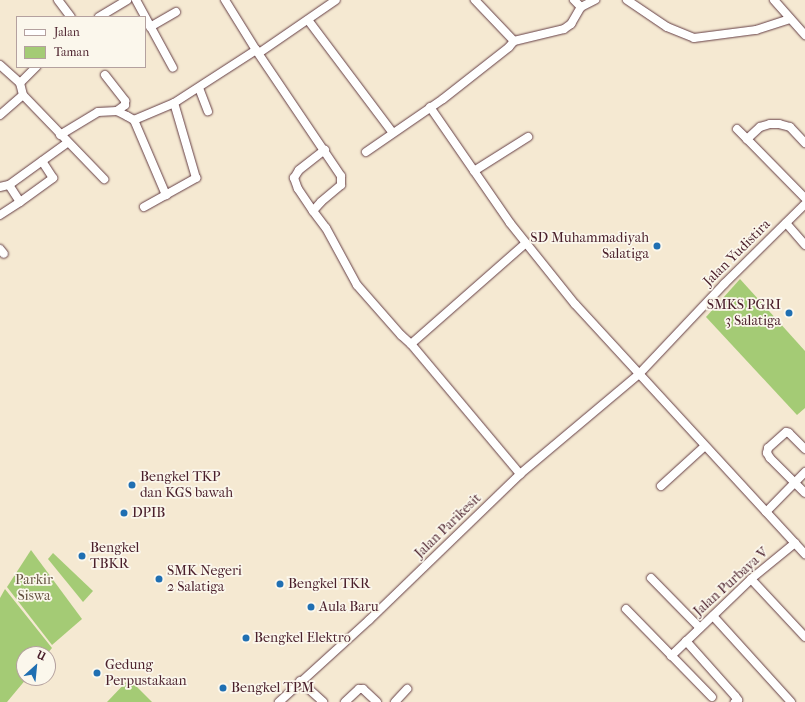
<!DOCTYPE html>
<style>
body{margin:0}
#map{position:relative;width:805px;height:702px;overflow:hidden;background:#f5e9d2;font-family:"IM FELL French Canon",serif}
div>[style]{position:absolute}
.green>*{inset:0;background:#a4cb75}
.roads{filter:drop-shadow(0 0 1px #643d44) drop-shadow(0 0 1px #643d44)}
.minor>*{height:8px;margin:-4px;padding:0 4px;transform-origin:4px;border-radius:4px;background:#fff}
.dots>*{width:11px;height:11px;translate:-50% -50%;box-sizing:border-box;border:2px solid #fbf7ec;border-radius:50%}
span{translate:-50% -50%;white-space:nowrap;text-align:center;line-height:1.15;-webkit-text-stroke:3.5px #fbf7ec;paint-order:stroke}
.poi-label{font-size:14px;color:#4a1f2b}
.right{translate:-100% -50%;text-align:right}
.left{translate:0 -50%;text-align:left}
.street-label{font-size:14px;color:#4a1f2b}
.park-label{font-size:14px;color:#655341}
.legend{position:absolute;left:16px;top:16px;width:130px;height:52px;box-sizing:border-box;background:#fbf7ec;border:1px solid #b4a19f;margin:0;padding:5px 7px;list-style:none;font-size:12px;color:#4a1f2b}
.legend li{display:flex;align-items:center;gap:8px;height:20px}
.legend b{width:20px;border:1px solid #b4a19f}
.north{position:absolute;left:16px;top:646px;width:40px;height:40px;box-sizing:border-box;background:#fbf7ec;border:1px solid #b4a19f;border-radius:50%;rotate:27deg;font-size:11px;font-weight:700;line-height:16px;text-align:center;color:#4a1f2b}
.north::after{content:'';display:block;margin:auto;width:14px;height:18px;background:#1f6fb2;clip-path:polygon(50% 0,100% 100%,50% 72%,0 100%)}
</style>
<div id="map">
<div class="green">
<i style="clip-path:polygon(740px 279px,805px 351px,805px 408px,797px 415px,706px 317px)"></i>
<i style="clip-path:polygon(31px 550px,82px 619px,52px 645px,7px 587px)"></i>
<i style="clip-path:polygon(53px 553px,93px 591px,83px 602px,48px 559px)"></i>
<i style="clip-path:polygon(5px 589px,52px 648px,47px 654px,24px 654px,24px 678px,27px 678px,7px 702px,0 702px,0 598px)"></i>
<i style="clip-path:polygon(129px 679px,152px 702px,107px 702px)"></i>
</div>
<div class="roads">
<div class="minor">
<i style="left:58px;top:0;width:21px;rotate:53deg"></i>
<i style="left:136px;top:0;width:77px;rotate:61.4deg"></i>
<i style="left:225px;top:0;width:59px;rotate:58.2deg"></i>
<i style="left:256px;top:50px;width:152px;rotate:56deg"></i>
<i style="left:341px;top:176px;width:9px;rotate:90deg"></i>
<i style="left:341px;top:185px;width:26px;rotate:140deg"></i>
<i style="left:321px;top:202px;width:12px;rotate:132deg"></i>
<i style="left:313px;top:211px;width:21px;rotate:53deg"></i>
<i style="left:326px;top:228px;width:65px;rotate:61.5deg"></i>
<i style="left:357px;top:285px;width:67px;rotate:48.7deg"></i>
<i style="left:401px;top:335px;width:13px;rotate:42deg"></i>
<i style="left:411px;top:344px;width:170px;rotate:50deg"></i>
<i style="left:574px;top:0;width:10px;rotate:45deg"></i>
<i style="left:627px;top:0;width:48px;rotate:34deg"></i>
<i style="left:667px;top:27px;width:29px;rotate:22deg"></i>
<i style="left:694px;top:38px;width:63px;rotate:-7.4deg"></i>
<i style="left:756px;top:30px;width:36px;rotate:-18deg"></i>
<i style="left:774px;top:0;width:47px;rotate:48.5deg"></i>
<i style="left:99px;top:17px;width:33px;rotate:-31deg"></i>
<i style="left:308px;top:20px;width:140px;rotate:53.1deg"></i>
<i style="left:150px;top:27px;width:30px;rotate:-30deg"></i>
<i style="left:514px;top:41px;width:51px;rotate:-13.5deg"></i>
<i style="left:564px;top:29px;width:9px;rotate:-36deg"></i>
<i style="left:571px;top:24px;width:20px;rotate:-60deg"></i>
<i style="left:581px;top:7px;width:16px;rotate:-27deg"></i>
<i style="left:259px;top:53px;width:93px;rotate:-34.5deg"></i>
<i style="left:0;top:65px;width:27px;rotate:42deg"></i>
<i style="left:20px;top:83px;width:23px;rotate:-45deg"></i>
<i style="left:105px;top:75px;width:33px;rotate:52deg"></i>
<i style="left:125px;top:101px;width:4px;rotate:90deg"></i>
<i style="left:125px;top:105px;width:10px;rotate:143deg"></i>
<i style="left:20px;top:83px;width:12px;rotate:76deg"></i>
<i style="left:23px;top:95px;width:117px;rotate:46deg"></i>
<i style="left:199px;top:88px;width:25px;rotate:69deg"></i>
<i style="left:430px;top:107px;width:141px;rotate:55.4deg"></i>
<i style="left:510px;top:223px;width:104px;rotate:51.3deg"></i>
<i style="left:575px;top:304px;width:340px;rotate:47.4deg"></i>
<i style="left:0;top:115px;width:30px;rotate:-41deg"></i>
<i style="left:134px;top:120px;width:43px;rotate:-23deg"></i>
<i style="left:174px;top:103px;width:98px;rotate:-32.9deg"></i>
<i style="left:737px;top:129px;width:14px;rotate:45deg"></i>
<i style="left:60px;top:135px;width:44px;rotate:-31.2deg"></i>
<i style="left:98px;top:112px;width:19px;rotate:-3deg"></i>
<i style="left:117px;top:111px;width:11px;rotate:27deg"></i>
<i style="left:127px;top:116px;width:8px;rotate:30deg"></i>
<i style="left:134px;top:120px;width:82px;rotate:66.9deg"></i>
<i style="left:805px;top:143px;width:22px;rotate:-133deg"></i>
<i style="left:790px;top:127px;width:11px;rotate:-165deg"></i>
<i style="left:779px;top:124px;width:9px;rotate:180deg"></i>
<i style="left:770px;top:124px;width:10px;rotate:163deg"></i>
<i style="left:760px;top:127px;width:18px;rotate:137deg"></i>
<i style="left:747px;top:139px;width:83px;rotate:45.5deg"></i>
<i style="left:366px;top:152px;width:93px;rotate:-34.5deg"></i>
<i style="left:443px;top:99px;width:84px;rotate:-38.2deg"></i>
<i style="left:509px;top:47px;width:8px;rotate:-50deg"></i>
<i style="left:514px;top:41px;width:57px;rotate:-133.6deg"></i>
<i style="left:474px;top:171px;width:64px;rotate:-32.2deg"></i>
<i style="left:9px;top:185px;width:20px;rotate:57deg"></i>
<i style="left:20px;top:202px;width:41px;rotate:-36deg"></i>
<i style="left:53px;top:178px;width:20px;rotate:-123deg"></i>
<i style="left:0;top:187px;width:9px;rotate:-13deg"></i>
<i style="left:9px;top:185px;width:72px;rotate:-35.9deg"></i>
<i style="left:144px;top:207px;width:60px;rotate:-29.1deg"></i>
<i style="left:196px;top:178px;width:78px;rotate:-106.3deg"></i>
<i style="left:313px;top:211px;width:27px;rotate:-124deg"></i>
<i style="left:298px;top:189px;width:12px;rotate:-110deg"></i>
<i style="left:294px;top:178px;width:9px;rotate:-58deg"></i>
<i style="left:299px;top:170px;width:33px;rotate:-38deg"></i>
<i style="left:0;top:215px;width:24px;rotate:-33deg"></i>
<i style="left:786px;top:223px;width:29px;rotate:49deg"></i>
<i style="left:0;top:249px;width:6px;rotate:51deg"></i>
<i style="left:411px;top:344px;width:153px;rotate:-41.3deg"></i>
<i style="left:805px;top:449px;width:23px;rotate:-135deg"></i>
<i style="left:789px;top:433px;width:3px;rotate:-162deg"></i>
<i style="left:786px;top:432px;width:24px;rotate:138deg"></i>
<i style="left:768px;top:448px;width:5px;rotate:101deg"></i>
<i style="left:767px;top:453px;width:6px;rotate:59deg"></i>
<i style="left:770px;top:458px;width:49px;rotate:45deg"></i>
<i style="left:661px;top:486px;width:59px;rotate:-42.3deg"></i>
<i style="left:766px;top:512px;width:56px;rotate:-45.7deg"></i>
<i style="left:651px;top:578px;width:70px;rotate:45.6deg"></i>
<i style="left:751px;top:579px;width:79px;rotate:47deg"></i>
<i style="left:626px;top:609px;width:123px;rotate:45.7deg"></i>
<i style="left:713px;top:616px;width:116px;rotate:47.8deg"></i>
<i style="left:686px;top:641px;width:74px;rotate:48.3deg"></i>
<i style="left:735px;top:696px;width:5px;rotate:53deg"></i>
<i style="left:738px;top:700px;width:4px;rotate:146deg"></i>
<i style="left:671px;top:656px;width:111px;rotate:-43.9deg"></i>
<i style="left:751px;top:579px;width:57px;rotate:-39.3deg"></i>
<i style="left:300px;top:681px;width:31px;rotate:42deg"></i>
<i style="left:279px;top:702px;width:122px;rotate:-42.3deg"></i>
<i style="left:369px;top:620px;width:210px;rotate:-44deg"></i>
<i style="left:520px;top:474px;width:155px;rotate:-40deg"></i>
<i style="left:639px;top:374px;width:124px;rotate:-46.6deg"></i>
<i style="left:724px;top:284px;width:114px;rotate:-44.6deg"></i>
<i style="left:345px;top:702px;width:19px;rotate:-43deg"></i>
<i style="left:359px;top:689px;width:4px"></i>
<i style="left:363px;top:689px;width:19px;rotate:43deg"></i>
<i style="left:395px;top:702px;width:18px;rotate:-47deg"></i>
</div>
</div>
<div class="dots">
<i style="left:657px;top:246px;background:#1f6fb2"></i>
<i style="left:789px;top:313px;background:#1f6fb2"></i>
<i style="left:132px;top:485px;background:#1f6fb2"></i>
<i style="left:124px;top:513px;background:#1f6fb2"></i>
<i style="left:82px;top:556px;background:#1f6fb2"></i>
<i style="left:159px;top:579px;background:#1f6fb2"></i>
<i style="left:280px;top:584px;background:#1f6fb2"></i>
<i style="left:311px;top:607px;background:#1f6fb2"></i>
<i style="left:246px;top:638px;background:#1f6fb2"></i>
<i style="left:97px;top:673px;background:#1f6fb2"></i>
<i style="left:223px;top:688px;background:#1f6fb2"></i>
</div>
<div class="poi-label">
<span class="right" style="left:649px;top:246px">SD Muhammadiyah<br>Salatiga</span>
<span class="right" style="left:781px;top:313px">SMKS PGRI<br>3 Salatiga</span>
<span class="left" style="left:140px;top:485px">Bengkel TKP<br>dan KGS bawah</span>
<span class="left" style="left:132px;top:513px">DPIB</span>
<span class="left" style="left:90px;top:556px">Bengkel<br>TBKR</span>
<span class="left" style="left:167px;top:579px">SMK Negeri<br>2 Salatiga</span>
<span class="left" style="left:288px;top:584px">Bengkel TKR</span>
<span class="left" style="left:319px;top:607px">Aula Baru</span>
<span class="left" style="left:254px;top:638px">Bengkel Elektro</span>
<span class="left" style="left:105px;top:673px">Gedung<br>Perpustakaan</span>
<span class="left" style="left:231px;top:688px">Bengkel TPM</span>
</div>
<div class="street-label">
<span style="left:737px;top:253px;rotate:-45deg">Jalan Yudistira</span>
<span style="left:448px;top:526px;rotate:-44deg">Jalan Parikesit</span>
<span style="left:731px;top:582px;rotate:-42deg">Jalan Purbaya V</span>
</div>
<div class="park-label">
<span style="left:34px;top:588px">Parkir<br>Siswa</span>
</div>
<ul class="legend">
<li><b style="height:5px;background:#fff"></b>Jalan</li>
<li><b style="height:11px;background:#a4cb75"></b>Taman</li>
</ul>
<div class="north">U</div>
</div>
